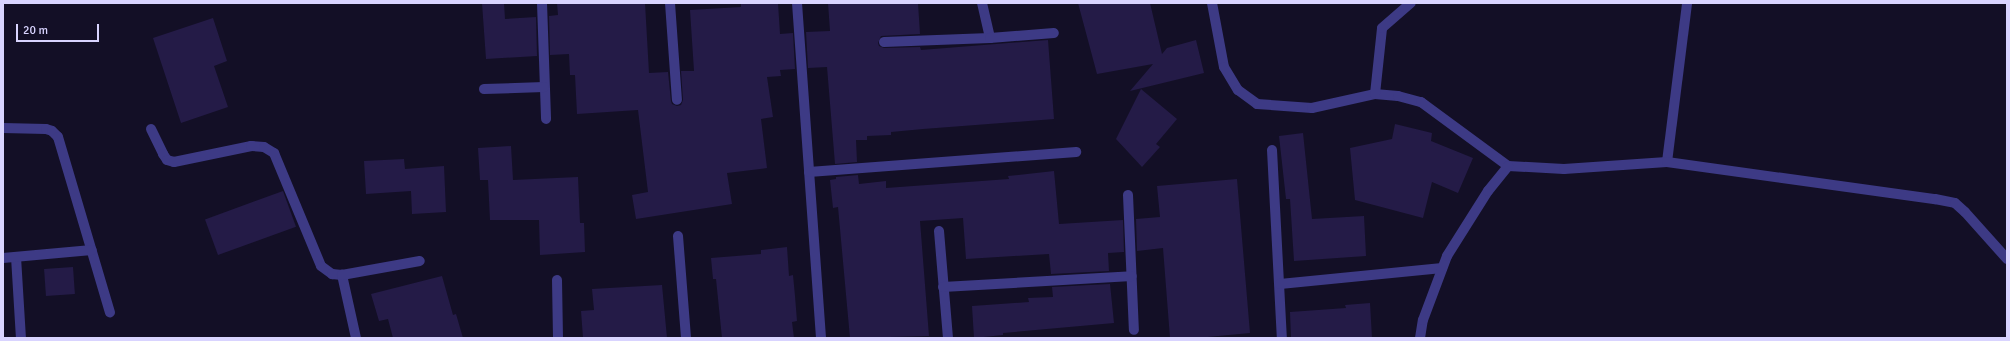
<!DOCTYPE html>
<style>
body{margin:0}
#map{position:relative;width:2010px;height:341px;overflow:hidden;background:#130f26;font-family:Signika,sans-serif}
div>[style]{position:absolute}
.building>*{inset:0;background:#241b47;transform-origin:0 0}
.service>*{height:10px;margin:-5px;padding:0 5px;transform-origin:5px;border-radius:5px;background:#3d3a85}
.minor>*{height:10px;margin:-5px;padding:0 5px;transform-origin:5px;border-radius:5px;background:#3d3a85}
span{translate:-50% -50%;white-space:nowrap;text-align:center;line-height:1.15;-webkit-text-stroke:3.5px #130f26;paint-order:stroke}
.frame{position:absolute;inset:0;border:4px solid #d9d4ff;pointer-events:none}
.scale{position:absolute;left:16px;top:24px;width:83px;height:18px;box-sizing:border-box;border:2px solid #d9d4ff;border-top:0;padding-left:5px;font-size:12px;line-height:14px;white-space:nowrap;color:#d9d4ff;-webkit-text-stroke:3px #130f26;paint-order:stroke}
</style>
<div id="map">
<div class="building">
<i style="clip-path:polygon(482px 3px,504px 3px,505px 19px,536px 17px,537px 56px,486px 59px)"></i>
<i style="clip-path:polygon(557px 3px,645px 3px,649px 73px,668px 72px,671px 101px,672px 104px,677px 106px,681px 105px,683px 100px,681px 71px,694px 71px,690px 10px,741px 7px,741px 3px,778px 3px,780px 34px,793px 33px,795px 69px,780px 70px,781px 76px,767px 77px,773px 117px,761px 119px,767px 168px,727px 173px,732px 204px,636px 219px,632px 195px,648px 192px,638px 110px,577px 114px,575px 75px,570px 75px,569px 54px,550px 55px,549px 16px,558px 15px)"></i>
<i style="clip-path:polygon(828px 3px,918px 3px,920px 34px,881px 36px,878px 43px,879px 46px,884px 48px,920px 47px,921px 50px,1048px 40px,1054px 119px,923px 129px,891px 132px,891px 135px,867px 136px,867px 140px,856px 140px,857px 162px,835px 164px,827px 67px,808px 68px,806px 32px,830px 31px)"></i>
<i style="clip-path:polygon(1078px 3px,1150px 3px,1162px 54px,1167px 48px,1196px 40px,1204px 73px,1130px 91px,1153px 64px,1097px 74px)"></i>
<i style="clip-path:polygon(213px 18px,227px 61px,214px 66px,228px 107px,181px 123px,153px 38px)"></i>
<i style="clip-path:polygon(1141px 89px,1177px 119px,1156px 144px,1160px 147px,1142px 167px,1116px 139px)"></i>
<i style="clip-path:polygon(1395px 124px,1432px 133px,1431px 141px,1473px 158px,1458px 193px,1432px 182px,1423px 218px,1355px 200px,1350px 148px,1392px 139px)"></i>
<i style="clip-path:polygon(1303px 133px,1312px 219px,1364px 216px,1366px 256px,1294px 261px,1290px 199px,1286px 199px,1279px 136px)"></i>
<i style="clip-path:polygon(511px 146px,513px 180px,578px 177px,580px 223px,584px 223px,585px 252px,540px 255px,539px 220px,490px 220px,488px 180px,480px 180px,478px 148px)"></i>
<i style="clip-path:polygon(404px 159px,405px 169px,444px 166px,446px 212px,412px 214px,411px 191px,366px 194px,364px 161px)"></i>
<i style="clip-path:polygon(1054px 171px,1059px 224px,1123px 220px,1124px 252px,1108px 253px,1109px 271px,1051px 274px,1049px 254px,966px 259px,963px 218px,920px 221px,929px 336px,850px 338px,838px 207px,833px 208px,830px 180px,836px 179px,836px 177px,858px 175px,859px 184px,886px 181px,886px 188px,1009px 179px,1008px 176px)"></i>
<i style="clip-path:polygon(1237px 179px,1250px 333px,1197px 338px,1170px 338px,1163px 248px,1137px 251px,1136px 219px,1160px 217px,1157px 186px)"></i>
<i style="left:283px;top:191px;width:38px;height:83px;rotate:70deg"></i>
<i style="clip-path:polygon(787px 247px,789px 276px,793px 275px,795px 296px,797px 321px,792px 322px,794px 338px,722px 338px,716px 279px,713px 279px,711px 258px,761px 254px,761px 250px)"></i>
<i style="left:73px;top:267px;width:27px;height:29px;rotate:86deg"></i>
<i style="clip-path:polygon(442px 276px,453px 315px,456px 314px,463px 338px,393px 338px,388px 319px,379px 321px,371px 294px)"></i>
<i style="clip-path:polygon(1110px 284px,1114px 323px,1003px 333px,1003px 335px,974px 338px,972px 306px,1029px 302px,1028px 298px,1053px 297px,1052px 287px)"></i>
<i style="clip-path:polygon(662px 285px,667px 338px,583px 338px,581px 311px,594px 310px,592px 289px)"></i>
<i style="clip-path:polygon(1370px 303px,1372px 338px,1291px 338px,1290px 312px,1346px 308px,1345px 305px)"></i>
</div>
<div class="service">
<i style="left:1667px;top:162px;width:160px;rotate:-82.8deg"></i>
</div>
<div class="minor">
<i style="left:542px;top:3px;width:116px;rotate:88deg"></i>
<i style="left:670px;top:3px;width:97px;rotate:85.9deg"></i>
<i style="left:797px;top:3px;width:336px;rotate:85.9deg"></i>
<i style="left:982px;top:3px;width:36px;rotate:77deg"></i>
<i style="left:1212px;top:3px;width:65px;rotate:79.4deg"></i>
<i style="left:1224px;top:67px;width:27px;rotate:59deg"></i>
<i style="left:1238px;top:90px;width:24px;rotate:36deg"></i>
<i style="left:1257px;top:104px;width:55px;rotate:4.2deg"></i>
<i style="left:1312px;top:108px;width:65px;rotate:-12.5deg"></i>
<i style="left:1375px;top:94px;width:23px;rotate:5deg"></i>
<i style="left:1398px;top:96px;width:24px;rotate:15deg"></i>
<i style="left:1421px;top:102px;width:108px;rotate:36.3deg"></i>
<i style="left:1508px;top:166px;width:56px;rotate:3.1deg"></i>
<i style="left:1564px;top:169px;width:103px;rotate:-3.9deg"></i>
<i style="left:1667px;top:162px;width:271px;rotate:7.9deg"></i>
<i style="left:1935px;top:199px;width:20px;rotate:11deg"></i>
<i style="left:1955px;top:203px;width:13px;rotate:42deg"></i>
<i style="left:1965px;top:212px;width:63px;rotate:48.2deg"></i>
<i style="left:884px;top:42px;width:106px;rotate:-2.2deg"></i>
<i style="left:990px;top:38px;width:64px;rotate:-4.5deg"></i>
<i style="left:484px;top:89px;width:60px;rotate:-1.9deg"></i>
<i style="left:1375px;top:94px;width:66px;rotate:-83.9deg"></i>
<i style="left:1382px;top:28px;width:38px;rotate:-41deg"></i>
<i style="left:3px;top:128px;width:43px;rotate:1.3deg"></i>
<i style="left:46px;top:129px;width:6px;rotate:18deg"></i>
<i style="left:52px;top:131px;width:8px;rotate:45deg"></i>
<i style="left:58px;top:137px;width:183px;rotate:73.5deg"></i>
<i style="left:151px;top:129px;width:28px;rotate:64deg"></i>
<i style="left:163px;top:154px;width:7px;rotate:56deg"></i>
<i style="left:167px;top:160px;width:7px;rotate:16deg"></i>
<i style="left:174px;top:162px;width:79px;rotate:-11.7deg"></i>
<i style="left:251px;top:146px;width:13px;rotate:4deg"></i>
<i style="left:264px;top:147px;width:12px;rotate:31deg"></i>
<i style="left:274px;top:153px;width:122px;rotate:67.4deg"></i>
<i style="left:321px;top:266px;width:14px;rotate:36deg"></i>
<i style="left:332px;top:274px;width:10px;rotate:6deg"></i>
<i style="left:1272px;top:150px;width:188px;rotate:87deg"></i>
<i style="left:809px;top:172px;width:268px;rotate:-4.3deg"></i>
<i style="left:1128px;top:195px;width:135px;rotate:87.5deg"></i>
<i style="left:939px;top:231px;width:107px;rotate:85.2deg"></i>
<i style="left:678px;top:236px;width:102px;rotate:85.5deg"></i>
<i style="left:16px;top:257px;width:81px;rotate:86.5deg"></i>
<i style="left:3px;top:258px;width:89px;rotate:-5.1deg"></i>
<i style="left:557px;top:280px;width:58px;rotate:89deg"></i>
<i style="left:1280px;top:284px;width:163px;rotate:-5.6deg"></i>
<i style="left:943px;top:287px;width:189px;rotate:-3.3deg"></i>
<i style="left:356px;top:338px;width:65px;rotate:-102.5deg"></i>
<i style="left:342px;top:275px;width:79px;rotate:-10.2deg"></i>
<i style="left:1420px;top:338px;width:18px;rotate:-81deg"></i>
<i style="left:1423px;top:320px;width:68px;rotate:-69.4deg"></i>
<i style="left:1447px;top:256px;width:77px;rotate:-57.8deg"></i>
<i style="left:1488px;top:191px;width:32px;rotate:-51deg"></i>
</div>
<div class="frame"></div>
<div class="scale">20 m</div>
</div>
